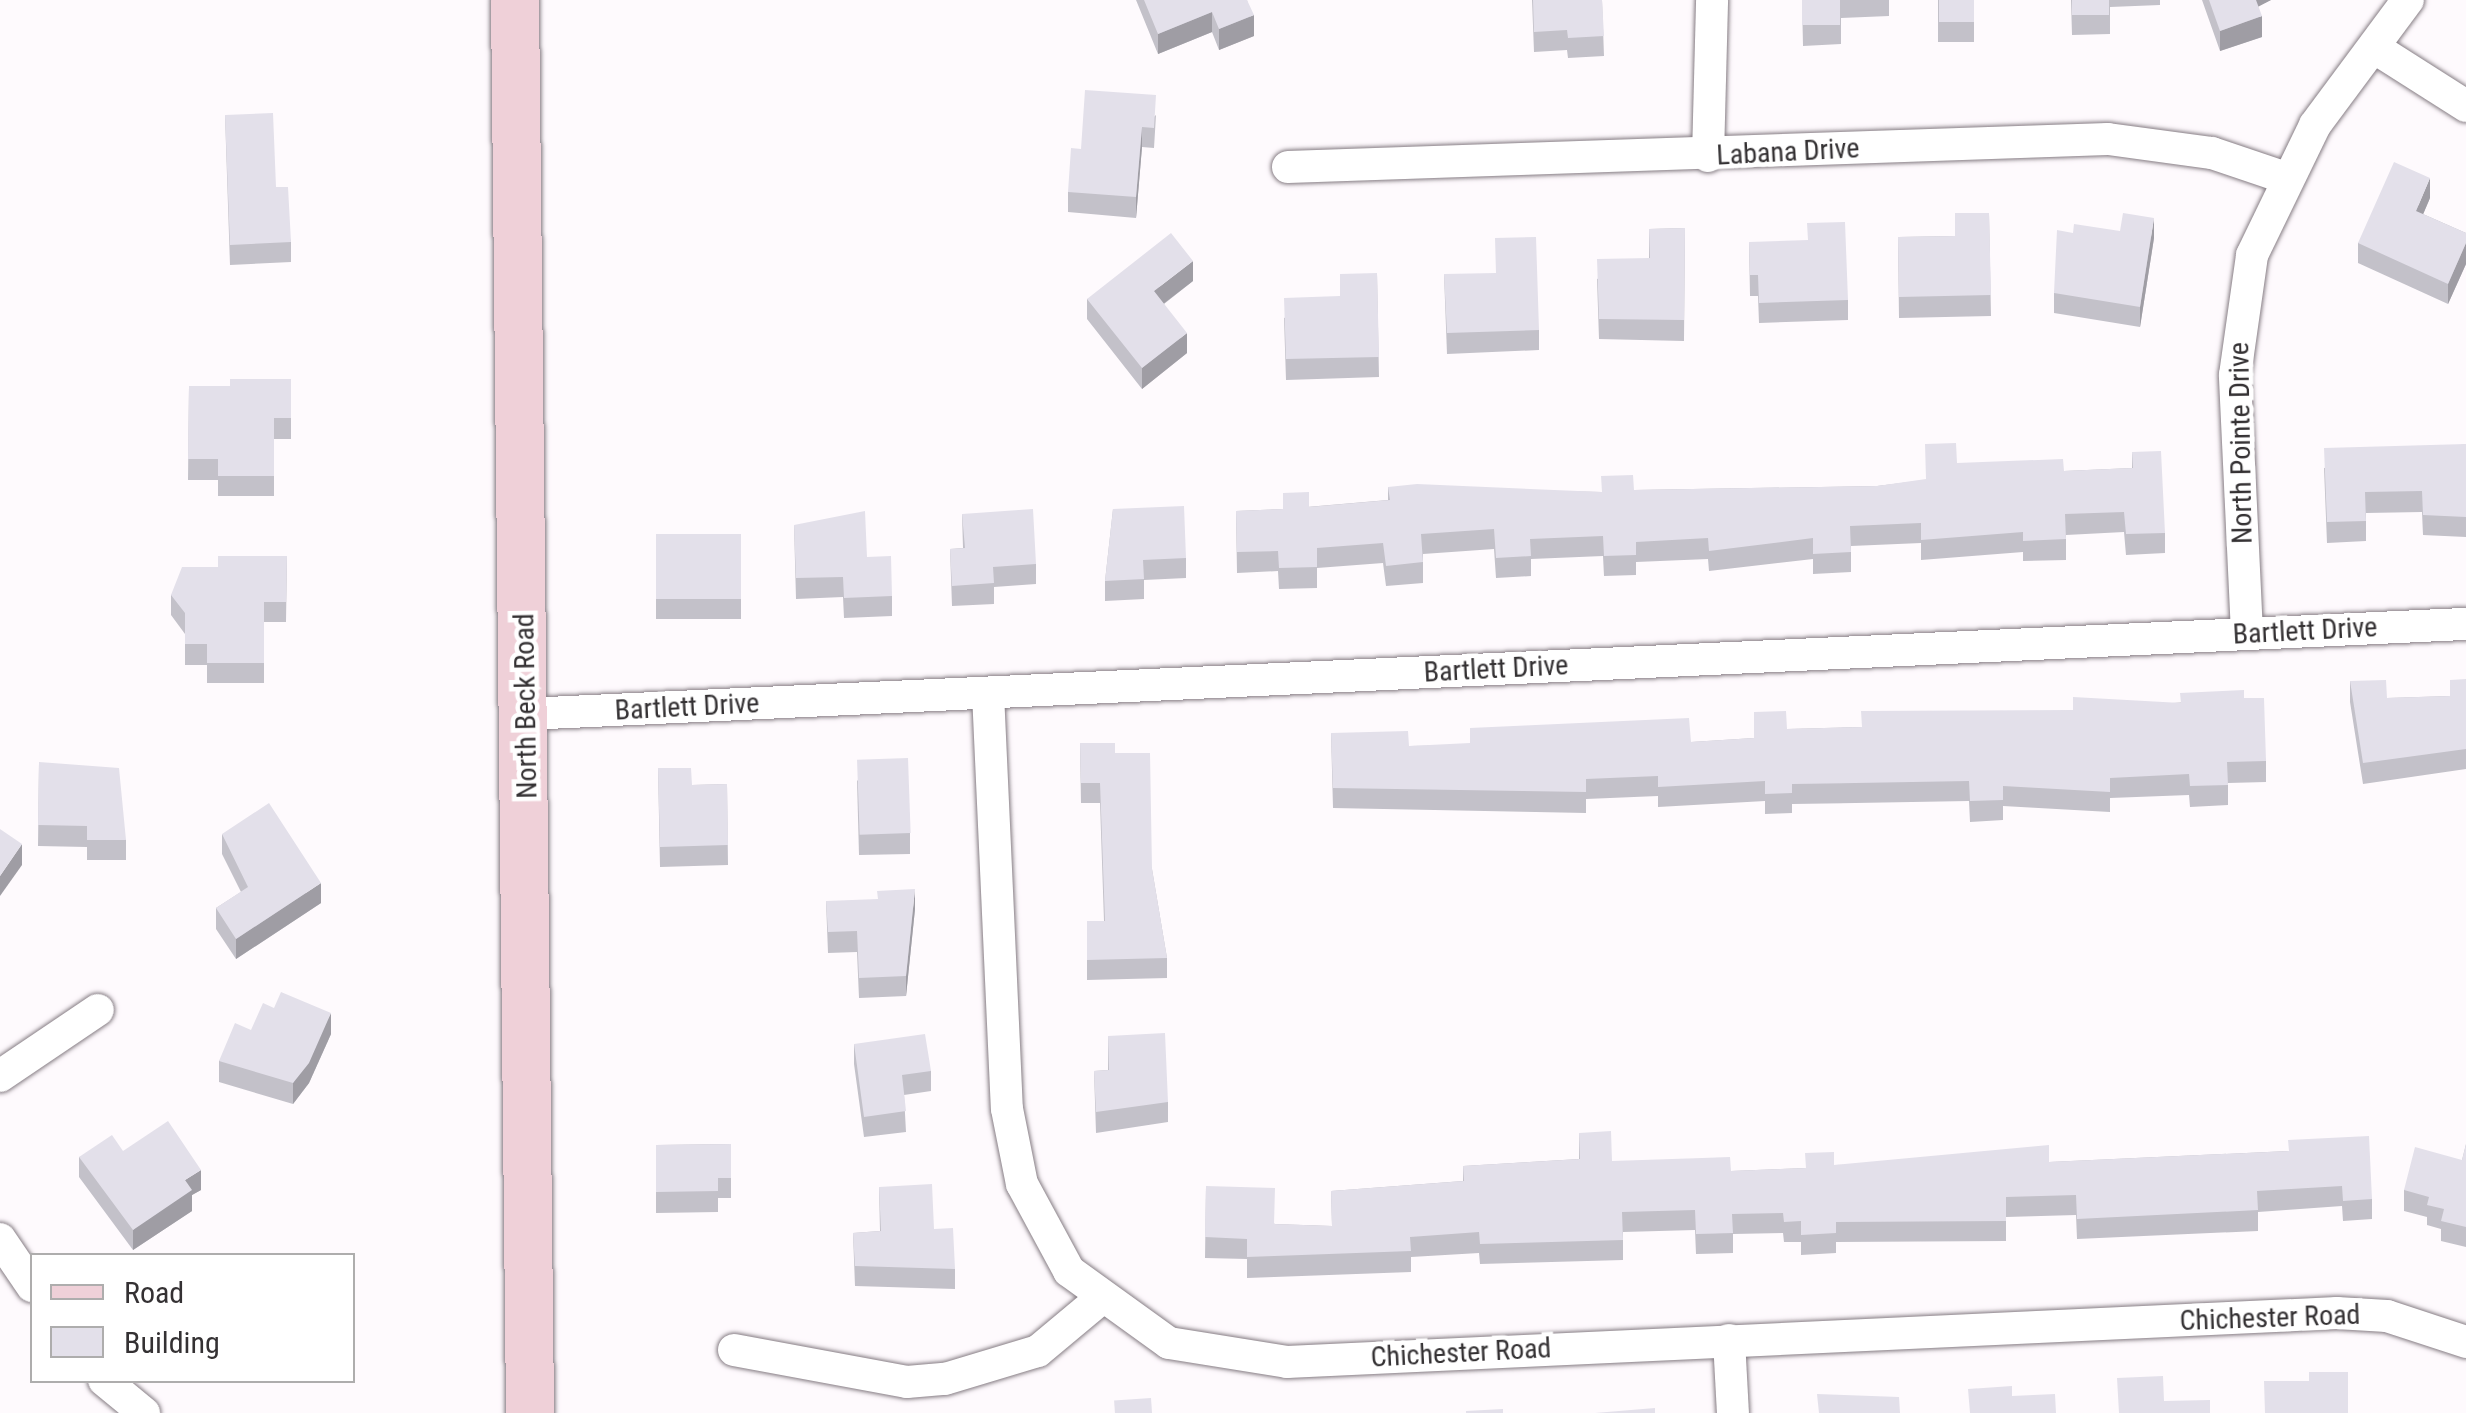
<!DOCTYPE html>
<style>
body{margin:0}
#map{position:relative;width:2466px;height:1413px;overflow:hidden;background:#fefafd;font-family:"Roboto Condensed",sans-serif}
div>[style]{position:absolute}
.roads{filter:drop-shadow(0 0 2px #867d84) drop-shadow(0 0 2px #867d84)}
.minor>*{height:32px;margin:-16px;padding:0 16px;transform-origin:16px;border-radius:16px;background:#fff}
.secondary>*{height:48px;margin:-24px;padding:0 24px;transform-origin:24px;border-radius:24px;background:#efd0d8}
.wall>*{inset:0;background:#c3c1c9;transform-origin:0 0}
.shaded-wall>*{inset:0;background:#9f9da4}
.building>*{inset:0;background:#e3e0ea;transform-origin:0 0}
span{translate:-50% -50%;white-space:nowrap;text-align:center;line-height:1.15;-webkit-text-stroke:9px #fff;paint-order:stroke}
.street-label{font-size:28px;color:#343133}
.legend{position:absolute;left:30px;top:1253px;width:325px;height:130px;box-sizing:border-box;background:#fff;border:2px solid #aeadad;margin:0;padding:12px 18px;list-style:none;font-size:30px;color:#343133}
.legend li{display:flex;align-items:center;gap:20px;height:50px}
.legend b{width:50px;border:2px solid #aeadad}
</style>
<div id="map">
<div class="roads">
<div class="minor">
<i style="left:2375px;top:48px;width:108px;rotate:32.5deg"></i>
<i style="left:1708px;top:156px;width:156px;rotate:-88.5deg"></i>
<i style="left:1288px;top:167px;width:820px;rotate:-1.96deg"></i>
<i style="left:2108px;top:139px;width:105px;rotate:7.7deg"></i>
<i style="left:2212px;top:153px;width:75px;rotate:18.7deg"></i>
<i style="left:2247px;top:633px;width:258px;rotate:-92.7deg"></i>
<i style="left:2235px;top:375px;width:121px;rotate:-81.9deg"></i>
<i style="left:2252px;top:255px;width:144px;rotate:-64.1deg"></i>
<i style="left:2315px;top:125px;width:156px;rotate:-53.4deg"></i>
<i style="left:988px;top:693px;width:416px;rotate:87.4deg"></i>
<i style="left:1007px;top:1109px;width:76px;rotate:78.7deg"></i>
<i style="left:1022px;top:1184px;width:99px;rotate:61.6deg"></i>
<i style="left:1069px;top:1271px;width:123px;rotate:35.8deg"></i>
<i style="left:1169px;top:1343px;width:120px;rotate:9.1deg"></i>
<i style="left:1287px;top:1362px;width:1051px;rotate:-2.67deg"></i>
<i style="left:2337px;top:1313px;width:50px;rotate:3.4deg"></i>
<i style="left:2387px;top:1316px;width:83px;rotate:18.2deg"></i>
<i style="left:526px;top:714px;width:1942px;rotate:-2.66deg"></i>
<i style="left:0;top:1076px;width:118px;rotate:-34deg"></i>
<i style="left:0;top:1239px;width:57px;rotate:55.8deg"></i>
<i style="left:1729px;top:1340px;width:73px;rotate:86.9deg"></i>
<i style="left:734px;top:1350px;width:176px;rotate:10.5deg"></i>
<i style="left:907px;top:1382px;width:38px;rotate:-5deg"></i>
<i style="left:945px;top:1379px;width:97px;rotate:-16.8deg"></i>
<i style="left:1038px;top:1351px;width:80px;rotate:-39.9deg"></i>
<i style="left:104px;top:1380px;width:52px;rotate:39.5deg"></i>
</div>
<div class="secondary">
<i style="left:515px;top:0;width:1413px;rotate:89.39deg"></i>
</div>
</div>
<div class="wall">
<i style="clip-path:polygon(1136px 0,1247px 0,1254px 36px,1219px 50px,1212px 32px,1158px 54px)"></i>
<i style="clip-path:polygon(1532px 0,1602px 0,1604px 56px,1568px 58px,1567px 50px,1534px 52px)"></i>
<i style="clip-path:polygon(1802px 0,1889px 0,1889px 16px,1841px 18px,1841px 44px,1803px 46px)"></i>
<i style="left:1938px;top:0;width:36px;height:42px"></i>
<i style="clip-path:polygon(2071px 0,2160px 0,2160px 5px,2110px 7px,2110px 34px,2072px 35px)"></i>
<i style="clip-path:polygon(2202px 0,2271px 0,2258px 6px,2262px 37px,2220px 51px)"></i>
<i style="clip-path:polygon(225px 115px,276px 187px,291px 242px,291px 262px,230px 265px)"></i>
<i style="clip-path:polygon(1156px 115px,1154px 148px,1142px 147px,1136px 218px,1068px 212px,1068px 192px)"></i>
<i style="clip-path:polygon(2430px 198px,2423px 214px,2466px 233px,2466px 264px,2448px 304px,2358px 263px,2358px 243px)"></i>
<i style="clip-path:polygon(1989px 213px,1991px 316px,1899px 318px,1898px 237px,1955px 236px)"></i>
<i style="clip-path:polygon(1685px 228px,1684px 341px,1599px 339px,1597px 279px,1649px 258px,1649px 229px)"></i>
<i style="clip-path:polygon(2120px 231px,2154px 238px,2140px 327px,2054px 313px,2054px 293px,2073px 233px)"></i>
<i style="clip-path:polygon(1749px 242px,1848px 300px,1848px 320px,1759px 323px,1758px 296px,1750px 296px)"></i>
<i style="clip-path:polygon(1377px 273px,1379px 377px,1286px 380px,1284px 318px,1340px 296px)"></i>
<i style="clip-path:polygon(1444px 274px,1539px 330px,1539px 350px,1447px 354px)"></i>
<i style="clip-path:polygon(1193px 281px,1164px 304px,1187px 353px,1142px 389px,1087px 319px,1087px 299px)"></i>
<i style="clip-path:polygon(291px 379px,291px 439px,274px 439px,274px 496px,218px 496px,218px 480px,188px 480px,189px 386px,230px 386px)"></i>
<i style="clip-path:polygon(2466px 444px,2466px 537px,2423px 535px,2422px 512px,2366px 513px,2366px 541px,2327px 543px,2324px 468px)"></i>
<i style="clip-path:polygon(2132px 452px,2165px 533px,2165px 553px,2126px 555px,2124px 532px,2066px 535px,2066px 560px,2023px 561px,2023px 552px,1921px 560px,1921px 543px,1851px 546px,1851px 572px,1813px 574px,1813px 559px,1709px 571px,1708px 559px,1636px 562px,1636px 575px,1604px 576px,1603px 556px,1531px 559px,1531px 576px,1496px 578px,1494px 549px,1423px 554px,1423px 583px,1386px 586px,1383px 563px,1317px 568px,1317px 588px,1279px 589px,1278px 571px,1237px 573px,1236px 511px,1283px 509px,1388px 500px,1388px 487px,1601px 492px,1634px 490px,1877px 486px,1926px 480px,1957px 463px,2064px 471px,2132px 468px)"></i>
<i style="clip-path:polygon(1113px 509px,1186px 558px,1186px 578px,1144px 580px,1144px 599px,1105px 601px,1105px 581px)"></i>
<i style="clip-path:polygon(962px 514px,1036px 564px,1036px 584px,994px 587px,994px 604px,952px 606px,950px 549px,963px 548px)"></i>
<i style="clip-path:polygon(794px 525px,867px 557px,892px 596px,892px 616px,844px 618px,843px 597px,796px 599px)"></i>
<i style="left:656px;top:534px;width:85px;height:85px"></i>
<i style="clip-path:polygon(287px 556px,286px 622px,264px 622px,264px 683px,207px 683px,207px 665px,185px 665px,185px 634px,171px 615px,171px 595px,218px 567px)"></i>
<i style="clip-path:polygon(2466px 679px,2466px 769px,2363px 784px,2350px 702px,2350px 681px,2387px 698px,2450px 696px)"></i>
<i style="clip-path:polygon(2244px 698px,2266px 761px,2266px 782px,2228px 783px,2228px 805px,2190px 807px,2189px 795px,2110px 798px,2110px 812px,2003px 806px,2003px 820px,1970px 822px,1969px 801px,1792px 804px,1792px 813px,1765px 814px,1765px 801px,1658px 807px,1658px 796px,1586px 799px,1586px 813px,1333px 808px,1331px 733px,1409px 746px,1691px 742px,1754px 738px,1787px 729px,1861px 727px,2073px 710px)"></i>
<i style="clip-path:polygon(1080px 743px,1115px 753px,1152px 869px,1167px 958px,1167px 978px,1087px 980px,1087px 921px,1104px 921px,1100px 803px,1081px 803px)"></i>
<i style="clip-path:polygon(39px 762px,126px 840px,126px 860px,87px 860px,87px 847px,38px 846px)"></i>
<i style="clip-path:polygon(658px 768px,692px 785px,727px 784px,728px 865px,660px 867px)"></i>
<i style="clip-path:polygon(857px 780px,910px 833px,910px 854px,859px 855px)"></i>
<i style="clip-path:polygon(222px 834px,321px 903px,236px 959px,216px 929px,216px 908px,241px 892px,222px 854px)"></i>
<i style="clip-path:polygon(826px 901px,915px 909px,906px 996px,859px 998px,857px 952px,828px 953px)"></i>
<i style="clip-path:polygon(251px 1030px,331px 1034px,309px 1083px,293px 1104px,219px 1082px,219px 1061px)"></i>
<i style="clip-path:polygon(1108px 1036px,1168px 1102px,1168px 1122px,1096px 1133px,1094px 1071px,1108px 1070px)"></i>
<i style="clip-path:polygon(854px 1044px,931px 1071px,931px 1091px,904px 1095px,906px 1132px,864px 1137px,854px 1064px)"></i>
<i style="clip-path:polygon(1579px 1133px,1612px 1161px,1731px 1171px,1805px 1168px,1834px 1165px,2049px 1162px,2288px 1151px,2372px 1199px,2372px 1219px,2343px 1221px,2342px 1206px,2258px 1212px,2258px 1231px,2077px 1239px,2076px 1215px,2006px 1217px,2006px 1241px,1836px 1242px,1836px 1253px,1801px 1255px,1801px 1242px,1784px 1242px,1783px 1233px,1733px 1234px,1733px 1253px,1696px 1254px,1695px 1230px,1623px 1232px,1623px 1260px,1480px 1264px,1479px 1253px,1411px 1257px,1411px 1272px,1247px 1278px,1247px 1259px,1205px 1258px,1206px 1186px,1275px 1224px,1332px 1226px,1331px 1191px,1463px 1181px,1463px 1166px,1579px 1159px)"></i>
<i style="clip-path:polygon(731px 1144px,731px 1198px,718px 1198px,718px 1212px,656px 1213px,656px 1145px)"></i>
<i style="clip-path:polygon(2466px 1144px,2466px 1247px,2441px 1241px,2441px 1229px,2427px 1225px,2427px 1217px,2404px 1211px,2404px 1190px,2462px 1160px)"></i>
<i style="clip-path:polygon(123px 1151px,201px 1190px,192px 1195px,192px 1211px,133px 1250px,79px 1177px,79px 1157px)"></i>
<i style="clip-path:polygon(879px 1187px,934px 1229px,955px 1269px,955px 1289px,855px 1286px,853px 1233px,880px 1231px)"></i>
</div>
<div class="shaded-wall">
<i style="clip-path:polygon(2252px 0,2271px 0,2252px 10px)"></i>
<i style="clip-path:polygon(1212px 12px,1212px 32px,1158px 54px,1158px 34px)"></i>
<i style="clip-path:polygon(1254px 15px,1254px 36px,1219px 50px,1219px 29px)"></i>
<i style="clip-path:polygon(2262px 16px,2262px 37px,2220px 51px,2220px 31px)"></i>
<i style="clip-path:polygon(1142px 127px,1142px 147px,1136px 218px,1136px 197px)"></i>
<i style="clip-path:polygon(2430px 178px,2430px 198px,2416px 231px,2416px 211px)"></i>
<i style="clip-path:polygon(2154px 218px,2154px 238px,2140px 327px,2140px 307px)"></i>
<i style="clip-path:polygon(2466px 243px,2466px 264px,2448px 304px,2448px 284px)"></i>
<i style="clip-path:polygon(1193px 261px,1193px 281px,1154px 311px,1154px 291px)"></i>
<i style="clip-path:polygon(1187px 333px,1187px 353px,1142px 389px,1142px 368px)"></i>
<i style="clip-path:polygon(22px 844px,22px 865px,0 896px,0 876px)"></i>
<i style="clip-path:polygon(321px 883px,321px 903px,236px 959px,236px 939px)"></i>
<i style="clip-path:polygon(915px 889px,915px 909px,906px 996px,906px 976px)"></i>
<i style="clip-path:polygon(331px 1013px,331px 1034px,309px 1083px,293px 1104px,293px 1083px)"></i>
<i style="clip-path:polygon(201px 1170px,201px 1190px,192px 1195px,192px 1211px,133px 1250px,133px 1230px,185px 1180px)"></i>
</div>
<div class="building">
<i style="clip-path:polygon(1144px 0,1247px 0,1254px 15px,1219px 29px,1212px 12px,1158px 34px)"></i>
<i style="clip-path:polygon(1533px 0,1602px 0,1604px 36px,1568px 38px,1567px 30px,1534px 32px)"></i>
<i style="left:1802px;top:0;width:38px;height:25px"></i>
<i style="left:1939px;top:0;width:35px;height:22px"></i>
<i style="left:2072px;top:0;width:37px;height:15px"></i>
<i style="clip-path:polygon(2209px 0,2256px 0,2262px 16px,2220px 31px)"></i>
<i style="clip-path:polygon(1085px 90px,1156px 95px,1154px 128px,1142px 127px,1136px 197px,1068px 192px,1071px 148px,1081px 149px)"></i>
<i style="clip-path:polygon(273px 113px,276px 187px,288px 187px,291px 242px,230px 245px,225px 115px)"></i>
<i style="clip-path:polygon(2394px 162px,2430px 178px,2416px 211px,2466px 233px,2466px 243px,2448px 284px,2358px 243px)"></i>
<i style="clip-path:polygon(1955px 213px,1989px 213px,1991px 295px,1899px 297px,1898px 237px,1955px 236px)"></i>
<i style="clip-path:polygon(2123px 213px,2154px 218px,2140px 307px,2054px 293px,2057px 230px,2073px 233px,2074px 224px,2120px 231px)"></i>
<i style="clip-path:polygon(1845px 222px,1848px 300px,1759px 303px,1758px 275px,1750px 275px,1749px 242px,1808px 240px,1807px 223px)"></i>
<i style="clip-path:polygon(1685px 228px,1684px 320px,1599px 319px,1597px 259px,1650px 258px,1649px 229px)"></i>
<i style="clip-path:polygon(1171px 233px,1193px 261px,1154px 291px,1187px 333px,1142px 368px,1087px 299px)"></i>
<i style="clip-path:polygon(1536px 237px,1539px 330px,1447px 333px,1444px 274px,1496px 273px,1495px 238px)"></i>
<i style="clip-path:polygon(1377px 273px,1379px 357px,1286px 359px,1284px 298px,1340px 296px,1340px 274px)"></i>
<i style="clip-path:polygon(230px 379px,291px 379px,291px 418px,274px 418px,274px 476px,218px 476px,218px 459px,188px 459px,189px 386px,230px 386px)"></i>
<i style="clip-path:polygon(1956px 443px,1957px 463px,2063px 459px,2064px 471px,2133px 468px,2132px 452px,2161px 451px,2165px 533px,2126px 534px,2124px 512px,2065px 514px,2066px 539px,2023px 541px,2023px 532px,1921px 540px,1921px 523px,1850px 526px,1851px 552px,1813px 554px,1813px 538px,1709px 551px,1708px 538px,1636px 542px,1636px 555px,1604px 556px,1603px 536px,1530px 539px,1531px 556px,1496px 558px,1494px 529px,1421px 534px,1423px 562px,1386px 566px,1383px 543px,1317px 548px,1317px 567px,1279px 568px,1278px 551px,1237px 552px,1236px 511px,1283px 509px,1283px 493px,1309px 492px,1309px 507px,1390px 500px,1388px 487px,1417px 484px,1602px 492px,1601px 476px,1633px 475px,1634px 490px,1877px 486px,1926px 479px,1925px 444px)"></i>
<i style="clip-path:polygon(2466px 444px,2466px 517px,2423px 515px,2422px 491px,2365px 492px,2366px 521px,2327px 522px,2324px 448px)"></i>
<i style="clip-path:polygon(1184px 506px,1186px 558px,1143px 560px,1144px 579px,1105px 581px,1113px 509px)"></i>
<i style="clip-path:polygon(1033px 509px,1036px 564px,993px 567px,994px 583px,952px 586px,950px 549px,965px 548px,962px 514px)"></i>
<i style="clip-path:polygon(865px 511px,867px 557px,891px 556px,892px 596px,844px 598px,843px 577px,796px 578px,794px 525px)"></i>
<i style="left:656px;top:534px;width:85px;height:65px"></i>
<i style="clip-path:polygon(218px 556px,287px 556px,286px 602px,264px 602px,264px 663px,207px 663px,207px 644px,185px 644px,185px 613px,171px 595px,182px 567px,218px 567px)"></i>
<i style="clip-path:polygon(2466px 679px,2466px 749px,2363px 763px,2350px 681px,2386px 680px,2387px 698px,2450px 696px,2450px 680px)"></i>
<i style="clip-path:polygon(2244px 690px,2244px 698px,2264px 698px,2266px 761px,2227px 762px,2228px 785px,2190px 786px,2189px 774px,2110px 778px,2110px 792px,2003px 786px,2003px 800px,1970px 801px,1969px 781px,1792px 784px,1792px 793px,1765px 794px,1765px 781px,1658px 787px,1658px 776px,1586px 779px,1586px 792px,1333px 788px,1331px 733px,1408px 731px,1409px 746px,1470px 743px,1470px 728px,1689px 718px,1691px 742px,1754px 738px,1754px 712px,1786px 711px,1787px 729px,1862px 727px,1861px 711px,2073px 710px,2073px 697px,2181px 703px,2180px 693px)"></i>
<i style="clip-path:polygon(1080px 743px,1115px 743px,1115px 753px,1150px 753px,1152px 869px,1167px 958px,1087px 960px,1087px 921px,1105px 921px,1100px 783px,1081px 783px)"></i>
<i style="left:908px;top:758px;width:75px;height:51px;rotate:88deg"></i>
<i style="clip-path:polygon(39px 762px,119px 768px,126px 840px,87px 840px,87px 826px,38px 825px)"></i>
<i style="clip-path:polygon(658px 768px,691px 768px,692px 785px,727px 784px,728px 845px,660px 847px)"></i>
<i style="clip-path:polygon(269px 803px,321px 883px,236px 939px,216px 908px,248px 887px,222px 834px)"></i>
<i style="clip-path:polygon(0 829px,22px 844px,0 876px)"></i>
<i style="clip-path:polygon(915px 889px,906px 976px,859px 978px,857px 931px,828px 932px,826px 901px,878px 899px,877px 891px)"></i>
<i style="clip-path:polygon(281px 992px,331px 1013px,309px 1063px,293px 1083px,219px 1061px,235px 1023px,251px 1030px,263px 1003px,274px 1008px)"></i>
<i style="clip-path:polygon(1165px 1033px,1168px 1102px,1096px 1112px,1094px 1071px,1109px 1070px,1108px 1036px)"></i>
<i style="clip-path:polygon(925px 1034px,931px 1071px,902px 1075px,906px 1111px,864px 1117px,854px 1044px)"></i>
<i style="clip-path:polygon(168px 1121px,201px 1170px,185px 1180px,192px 1190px,133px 1230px,79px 1157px,112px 1135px,123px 1151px)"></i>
<i style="clip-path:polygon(1611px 1131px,1612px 1161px,1730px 1157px,1731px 1171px,1806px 1168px,1805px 1153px,1834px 1152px,1834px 1165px,2049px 1145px,2049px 1162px,2289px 1151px,2288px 1140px,2369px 1136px,2372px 1199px,2343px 1201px,2342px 1186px,2257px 1191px,2258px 1210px,2077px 1219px,2076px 1195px,2006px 1197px,2006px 1221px,1836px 1222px,1836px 1233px,1801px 1235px,1801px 1221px,1784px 1222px,1783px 1213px,1732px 1214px,1733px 1233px,1696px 1234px,1695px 1210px,1622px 1212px,1623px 1240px,1480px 1244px,1479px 1232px,1410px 1237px,1411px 1251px,1247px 1257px,1247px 1239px,1205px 1237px,1206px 1186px,1275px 1188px,1274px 1224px,1332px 1226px,1331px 1191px,1464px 1181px,1463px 1166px,1580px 1159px,1579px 1133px)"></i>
<i style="clip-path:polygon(731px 1144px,731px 1178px,718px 1178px,718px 1191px,656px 1192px,656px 1145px)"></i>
<i style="clip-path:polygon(2466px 1144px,2466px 1227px,2441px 1221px,2444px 1209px,2427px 1205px,2429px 1197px,2404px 1190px,2415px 1147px,2462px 1160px)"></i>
<i style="clip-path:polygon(932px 1184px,934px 1229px,953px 1228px,955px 1269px,855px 1266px,853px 1233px,881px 1231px,879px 1187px)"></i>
<i style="clip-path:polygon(2309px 1372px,2348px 1372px,2348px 1413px,2265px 1413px,2264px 1381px,2309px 1381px)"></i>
<i style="clip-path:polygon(2163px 1376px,2164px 1401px,2210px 1400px,2210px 1413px,2119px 1413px,2117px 1378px)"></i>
<i style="clip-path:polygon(2012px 1386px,2012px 1396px,2055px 1394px,2056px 1413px,1970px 1413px,1968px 1389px)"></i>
<i style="clip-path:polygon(1817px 1394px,1899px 1397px,1900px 1413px,1819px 1413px)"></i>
<i style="left:1151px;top:1398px;width:15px;height:37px;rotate:86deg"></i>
<i style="clip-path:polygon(1655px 1408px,1655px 1413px,1595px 1413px)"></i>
<i style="clip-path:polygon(1503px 1409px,1503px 1413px,1466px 1413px,1466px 1411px)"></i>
</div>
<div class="street-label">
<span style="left:1788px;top:152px;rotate:-3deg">Labana Drive</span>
<span style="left:2241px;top:443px;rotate:-91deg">North Pointe Drive</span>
<span style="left:2305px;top:631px;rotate:-3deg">Bartlett Drive</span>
<span style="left:1496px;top:669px;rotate:-3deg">Bartlett Drive</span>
<span style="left:526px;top:706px;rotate:-91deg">North Beck Road</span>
<span style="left:687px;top:707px;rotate:-3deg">Bartlett Drive</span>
<span style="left:2270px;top:1318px;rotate:-2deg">Chichester Road</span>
<span style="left:1461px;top:1353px;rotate:-3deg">Chichester Road</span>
</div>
<ul class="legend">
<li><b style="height:12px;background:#efd0d8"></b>Road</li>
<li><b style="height:28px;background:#e3e0ea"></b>Building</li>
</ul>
</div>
